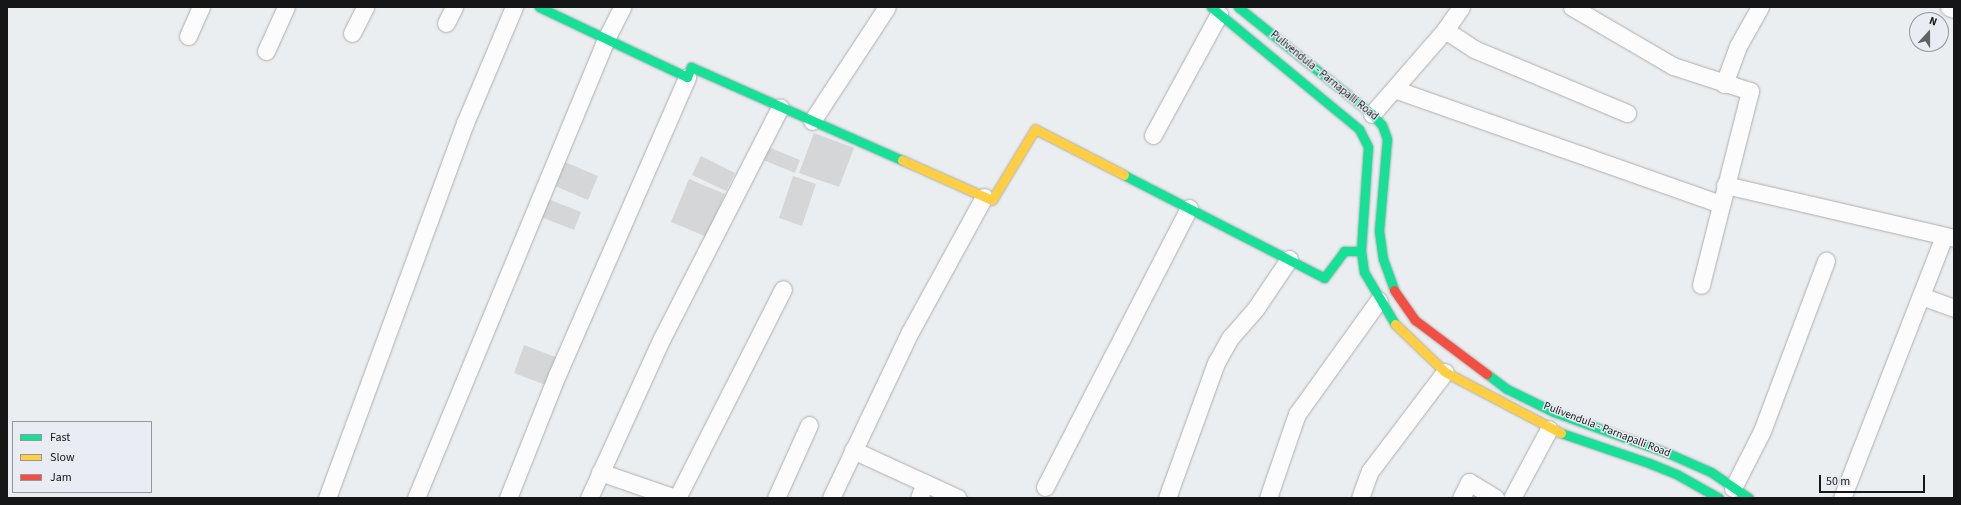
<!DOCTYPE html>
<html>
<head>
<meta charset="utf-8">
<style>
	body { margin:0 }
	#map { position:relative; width:1961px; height:505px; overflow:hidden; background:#ebeef1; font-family:"Source Sans 3",sans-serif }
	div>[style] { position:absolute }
	.building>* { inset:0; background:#d5d6d7 }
	.roads { filter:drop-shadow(0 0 1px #acaeb0) drop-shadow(0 0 1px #acaeb0) }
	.street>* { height:17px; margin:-8.5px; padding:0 8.5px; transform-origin:8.5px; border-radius:8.5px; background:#fcfcfd }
	.fast>* { height:9px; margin:-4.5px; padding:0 4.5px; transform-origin:4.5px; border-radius:4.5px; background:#16e098 }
	.slow>* { height:9px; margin:-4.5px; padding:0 4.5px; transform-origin:4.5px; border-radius:4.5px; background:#ffcf43 }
	.jam>* { height:9px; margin:-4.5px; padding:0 4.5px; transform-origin:4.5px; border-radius:4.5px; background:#f24e42 }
	span { translate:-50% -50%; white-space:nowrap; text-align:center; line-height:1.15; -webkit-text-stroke:3px #e9edf3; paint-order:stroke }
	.street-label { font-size:11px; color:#151618 }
	.frame { position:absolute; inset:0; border:8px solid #151618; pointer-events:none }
	.legend { position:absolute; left:12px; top:421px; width:140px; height:72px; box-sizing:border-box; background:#e9edf3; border:1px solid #94979b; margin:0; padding:5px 7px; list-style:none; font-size:12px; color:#151618 }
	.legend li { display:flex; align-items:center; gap:8px; height:20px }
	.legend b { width:20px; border:1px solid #94979b }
	.north { position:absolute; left:1909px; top:12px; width:40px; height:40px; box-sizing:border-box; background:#e9edf3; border:1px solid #94979b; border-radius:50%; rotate:21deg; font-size:11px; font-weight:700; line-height:16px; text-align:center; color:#151618 }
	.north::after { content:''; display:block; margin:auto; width:14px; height:18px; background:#606264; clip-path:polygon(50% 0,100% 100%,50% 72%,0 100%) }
	.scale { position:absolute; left:1819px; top:475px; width:106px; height:18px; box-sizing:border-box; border:2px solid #151618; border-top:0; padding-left:5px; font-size:12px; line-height:14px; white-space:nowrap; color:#151618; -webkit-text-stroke:3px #e9edf3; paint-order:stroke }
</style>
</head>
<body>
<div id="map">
	<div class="building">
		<div style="clip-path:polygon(814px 133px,854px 148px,839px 187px,799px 173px)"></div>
		<div style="clip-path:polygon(766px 146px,800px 160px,795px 173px,761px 159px)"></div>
		<div style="clip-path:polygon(701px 156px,735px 173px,726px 191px,692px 175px)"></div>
		<div style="clip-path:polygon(565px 162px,598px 176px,588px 200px,555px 186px)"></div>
		<div style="clip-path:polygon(793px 176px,816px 184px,802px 226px,779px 218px)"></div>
		<div style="clip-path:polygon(689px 179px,725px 194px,707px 237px,671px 222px)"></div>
		<div style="clip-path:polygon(548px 199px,581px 212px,574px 230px,541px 217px)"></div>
		<div style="clip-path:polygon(524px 345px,558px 358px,548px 386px,514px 373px)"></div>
	</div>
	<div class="roads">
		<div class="street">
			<div style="left:1572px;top:7px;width:117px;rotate:30.3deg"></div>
			<div style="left:1673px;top:66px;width:81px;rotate:18deg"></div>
			<div style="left:1750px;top:91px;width:200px;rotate:104.2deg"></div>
			<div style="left:1949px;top:7px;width:5px;rotate:22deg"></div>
			<div style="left:446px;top:23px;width:18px;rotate:-63deg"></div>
			<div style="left:1445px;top:30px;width:35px;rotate:33deg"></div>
			<div style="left:1474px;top:49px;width:166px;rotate:22.7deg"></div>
			<div style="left:352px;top:33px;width:29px;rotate:-63deg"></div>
			<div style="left:188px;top:36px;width:32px;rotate:-66deg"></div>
			<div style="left:266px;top:51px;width:48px;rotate:-65.6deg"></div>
			<div style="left:1724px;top:84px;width:40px;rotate:-69.8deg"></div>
			<div style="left:1738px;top:46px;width:45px;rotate:-60.6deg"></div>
			<div style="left:1394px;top:89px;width:347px;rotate:19.4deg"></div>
			<div style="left:1372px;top:114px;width:111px;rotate:-49deg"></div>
			<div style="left:1445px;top:30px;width:28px;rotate:-55deg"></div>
			<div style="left:812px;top:121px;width:136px;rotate:-56.7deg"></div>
			<div style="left:1153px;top:135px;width:138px;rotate:-61.4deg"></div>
			<div style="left:1725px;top:185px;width:235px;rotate:13deg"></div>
			<div style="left:1921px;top:296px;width:35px;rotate:20deg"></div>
			<div style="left:853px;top:450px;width:115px;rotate:24.6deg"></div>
			<div style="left:600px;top:472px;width:79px;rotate:19.1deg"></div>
			<div style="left:1045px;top:487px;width:314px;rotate:-62.7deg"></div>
			<div style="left:1733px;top:488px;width:64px;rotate:-63deg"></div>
			<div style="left:1762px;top:431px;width:182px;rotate:-69.4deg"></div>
			<div style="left:327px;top:498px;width:400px;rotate:-69.8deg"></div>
			<div style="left:465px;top:123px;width:126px;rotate:-67.1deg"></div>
			<div style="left:416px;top:498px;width:497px;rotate:-67.5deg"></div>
			<div style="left:606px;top:39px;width:36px;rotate:-63deg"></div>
			<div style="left:508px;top:498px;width:132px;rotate:-68.3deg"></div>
			<div style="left:557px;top:375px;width:325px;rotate:-66.4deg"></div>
			<div style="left:589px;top:498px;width:176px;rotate:-65.5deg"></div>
			<div style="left:662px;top:338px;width:259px;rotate:-62.9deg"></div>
			<div style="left:677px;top:498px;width:234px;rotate:-63.1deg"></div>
			<div style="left:776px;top:498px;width:80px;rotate:-65.7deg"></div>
			<div style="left:831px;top:498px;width:184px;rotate:-64.6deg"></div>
			<div style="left:910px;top:332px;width:154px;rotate:-61.3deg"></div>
			<div style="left:919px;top:498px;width:16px;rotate:-68deg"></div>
			<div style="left:1167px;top:498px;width:144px;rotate:-70.1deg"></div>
			<div style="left:1216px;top:363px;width:29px;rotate:-61deg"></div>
			<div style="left:1230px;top:338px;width:40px;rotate:-49deg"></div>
			<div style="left:1256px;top:308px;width:59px;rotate:-56deg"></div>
			<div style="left:1268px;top:498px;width:89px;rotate:-71deg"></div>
			<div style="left:1297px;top:414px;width:140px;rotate:-54.3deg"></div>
			<div style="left:1360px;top:498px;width:29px;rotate:-70deg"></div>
			<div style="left:1370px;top:471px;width:124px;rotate:-52.9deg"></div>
			<div style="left:1461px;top:498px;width:18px;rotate:-63deg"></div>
			<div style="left:1469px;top:482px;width:31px;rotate:31deg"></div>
			<div style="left:1512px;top:498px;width:78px;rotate:-61.8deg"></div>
			<div style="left:1842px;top:498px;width:281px;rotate:-68.7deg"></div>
		</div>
		<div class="fast">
			<div style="left:539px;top:7px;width:164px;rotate:25.3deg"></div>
			<div style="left:687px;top:77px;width:11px;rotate:-68deg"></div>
			<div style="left:691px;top:67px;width:231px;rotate:23.8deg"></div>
			<div style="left:1211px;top:7px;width:192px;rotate:39.5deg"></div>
			<div style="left:1359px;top:129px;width:20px;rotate:63deg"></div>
			<div style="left:1368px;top:147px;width:104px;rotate:93.9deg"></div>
			<div style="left:1361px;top:251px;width:21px;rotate:82deg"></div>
			<div style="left:1364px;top:272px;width:61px;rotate:59.2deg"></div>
			<div style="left:1238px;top:7px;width:171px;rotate:38.6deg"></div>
			<div style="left:1372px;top:114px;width:15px;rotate:48deg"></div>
			<div style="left:1382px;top:125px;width:15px;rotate:70deg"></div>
			<div style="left:1387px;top:139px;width:92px;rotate:95deg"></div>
			<div style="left:1379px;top:231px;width:28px;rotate:82deg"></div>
			<div style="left:1383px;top:259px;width:33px;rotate:70deg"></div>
			<div style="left:1124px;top:175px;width:225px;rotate:27.2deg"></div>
			<div style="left:1324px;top:278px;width:34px;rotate:-53deg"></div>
			<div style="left:1344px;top:251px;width:17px"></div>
			<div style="left:1487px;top:374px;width:25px;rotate:37deg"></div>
			<div style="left:1507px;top:389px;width:52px;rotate:26.1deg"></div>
			<div style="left:1554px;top:412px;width:123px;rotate:19.9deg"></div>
			<div style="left:1670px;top:454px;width:45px;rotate:23.7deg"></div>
			<div style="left:1711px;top:472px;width:46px;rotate:34.4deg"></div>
			<div style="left:1561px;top:433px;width:93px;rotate:18.8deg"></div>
			<div style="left:1649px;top:463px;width:31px;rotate:22deg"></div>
			<div style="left:1678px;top:475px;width:47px;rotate:29.3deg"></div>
		</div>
		<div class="slow">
			<div style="left:902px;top:160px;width:98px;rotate:24deg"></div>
			<div style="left:992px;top:200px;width:83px;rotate:-58.8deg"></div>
			<div style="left:1035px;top:129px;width:100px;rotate:27.3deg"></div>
			<div style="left:1395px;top:324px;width:69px;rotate:43.8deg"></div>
			<div style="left:1445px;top:372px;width:131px;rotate:27.7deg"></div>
		</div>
		<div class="jam">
			<div style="left:1394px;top:290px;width:37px;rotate:55deg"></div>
			<div style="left:1415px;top:320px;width:90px;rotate:36.9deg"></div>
		</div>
	</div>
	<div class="street-label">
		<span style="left:1324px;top:76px;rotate:39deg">Pulivendula - Parnapalli Road</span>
		<span style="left:1607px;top:430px;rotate:21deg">Pulivendula - Parnapalli Road</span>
	</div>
	<div class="frame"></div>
	<ul class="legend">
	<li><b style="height:5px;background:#16e098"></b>Fast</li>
	<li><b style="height:5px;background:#ffcf43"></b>Slow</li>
	<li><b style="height:5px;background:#f24e42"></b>Jam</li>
	</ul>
	<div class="north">N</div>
	<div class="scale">50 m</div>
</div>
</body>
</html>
